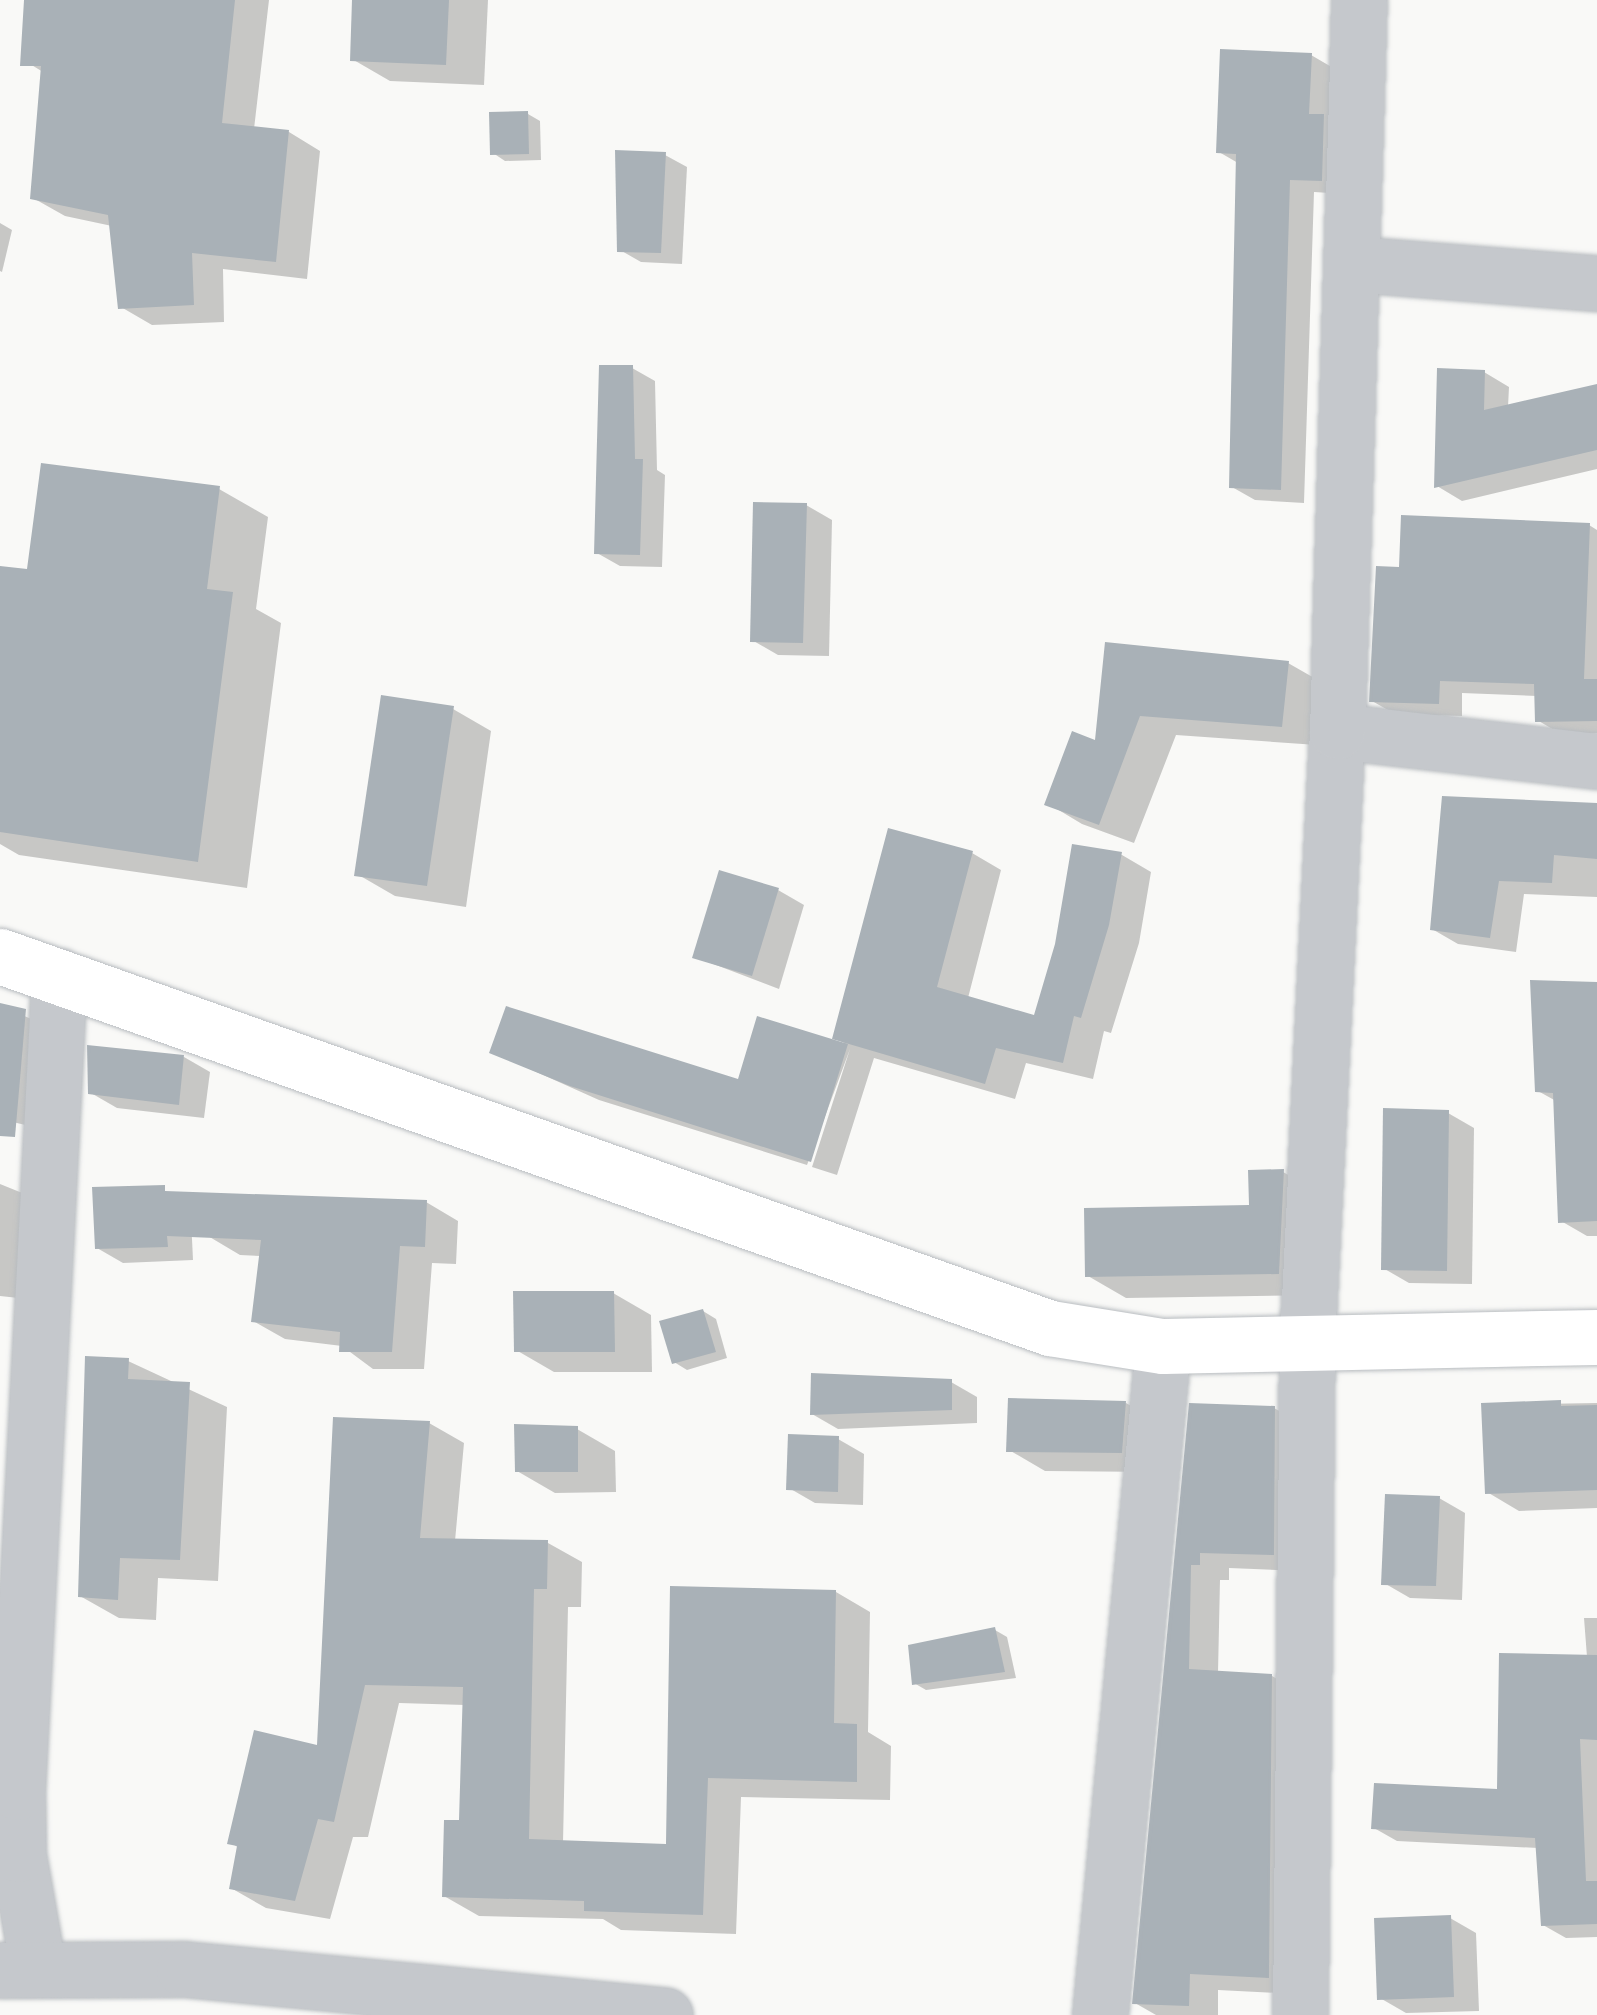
<!DOCTYPE html>
<html>
<head>
<meta charset="utf-8">
<style>
	body { margin:0 }
	#map { position:relative; width:1597px; height:2015px; overflow:hidden; background:#f9f9f7; font-family:Mulish,sans-serif }
	div>[style] { position:absolute }
	.shadow>* { inset:0; background:#0003 }
	.building>* { inset:0; background:#a9b1b7 }
	.roads { filter:drop-shadow(0 0 2px #b8bcc0) drop-shadow(0 0 2px #b8bcc0) }
	.minor>* { height:55px; margin:-27.5px; padding:0 27.5px; transform-origin:27.5px; border-radius:27.5px; background:#c5c8cc }
	.major>* { height:55px; margin:-27.5px; padding:0 27.5px; transform-origin:27.5px; border-radius:27.5px; background:#fff }
	span { translate:-50% -50%; white-space:nowrap; text-align:center; line-height:1.15; -webkit-text-stroke:10px #fff; paint-order:stroke }
</style>
</head>
<body>
<div id="map">
	<div class="shadow">
		<div style="clip-path:polygon(36px 0,269px 0,254px 129px,289px 132px,320px 151px,307px 279px,223px 269px,224px 322px,152px 325px,121px 307px,112px 226px,65px 216px,33px 198px,43px 72px,30px 64px)"></div>
		<div style="clip-path:polygon(355px 0,488px 0,484px 85px,390px 81px,352px 59px)"></div>
		<div style="clip-path:polygon(1311px 55px,1335px 69px,1346px 194px,1314px 192px,1304px 503px,1255px 500px,1232px 487px,1238px 163px,1219px 152px)"></div>
		<div style="clip-path:polygon(528px 114px,540px 121px,541px 160px,505px 161px,493px 153px)"></div>
		<div style="clip-path:polygon(665px 155px,687px 167px,682px 264px,641px 262px,620px 250px)"></div>
		<div style="clip-path:polygon(0 223px,12px 230px,2px 272px,0 271px)"></div>
		<div style="clip-path:polygon(632px 368px,655px 381px,657px 470px,665px 475px,662px 567px,620px 566px,597px 553px)"></div>
		<div style="clip-path:polygon(1484px 372px,1509px 387px,1508px 407px,1597px 386px,1597px 469px,1462px 501px,1437px 486px)"></div>
		<div style="clip-path:polygon(219px 489px,268px 517px,256px 609px,281px 623px,247px 888px,19px 855px,0 844px,0 568px,29px 572px)"></div>
		<div style="clip-path:polygon(806px 505px,832px 520px,829px 656px,778px 655px,752px 640px)"></div>
		<div style="clip-path:polygon(1589px 525px,1597px 530px,1597px 733px,1561px 734px,1537px 720px,1537px 696px,1462px 693px,1462px 716px,1395px 714px,1372px 701px,1402px 570px)"></div>
		<div style="clip-path:polygon(1108px 644px,1288px 663px,1323px 683px,1317px 745px,1176px 735px,1134px 843px,1082px 824px,1047px 803px,1097px 744px)"></div>
		<div style="clip-path:polygon(453px 709px,491px 731px,466px 907px,395px 896px,357px 874px)"></div>
		<div style="clip-path:polygon(1597px 805px,1597px 897px,1524px 894px,1516px 952px,1458px 944px,1432px 929px)"></div>
		<div style="clip-path:polygon(1074px 847px,1122px 855px,1151px 872px,1139px 943px,1111px 1033px,1104px 1031px,1093px 1079px,1026px 1063px,1015px 1099px,874px 1058px,837px 1175px,812px 1167px,850px 1049px,807px 1165px,599px 1100px,492px 1052px,740px 1082px,844px 1043px,835px 1038px,972px 853px,1001px 870px,968px 998px,1035px 1018px,1058px 944px)"></div>
		<div style="clip-path:polygon(778px 890px,804px 905px,779px 989px,695px 957px)"></div>
		<div style="clip-path:polygon(1597px 985px,1597px 1236px,1587px 1236px,1561px 1221px,1556px 1101px,1538px 1091px)"></div>
		<div style="clip-path:polygon(0 1005px,60px 1032px,55px 1132px,0 1119px)"></div>
		<div style="clip-path:polygon(184px 1057px,210px 1072px,204px 1118px,117px 1108px,91px 1093px)"></div>
		<div style="clip-path:polygon(1448px 1113px,1474px 1128px,1472px 1284px,1409px 1283px,1383px 1268px)"></div>
		<div style="clip-path:polygon(1283px 1172px,1322px 1194px,1317px 1295px,1126px 1298px,1088px 1276px,1251px 1208px)"></div>
		<div style="clip-path:polygon(0 1184px,42px 1201px,37px 1300px,0 1296px)"></div>
		<div style="clip-path:polygon(426px 1202px,458px 1221px,456px 1264px,432px 1263px,424px 1369px,373px 1369px,342px 1346px,285px 1339px,253px 1321px,261px 1256px,240px 1255px,208px 1236px)"></div>
		<div style="clip-path:polygon(191px 1218px,193px 1260px,123px 1263px,97px 1248px)"></div>
		<div style="clip-path:polygon(613px 1293px,651px 1315px,652px 1372px,554px 1372px,516px 1350px)"></div>
		<div style="clip-path:polygon(703px 1311px,716px 1319px,727px 1358px,687px 1370px,674px 1362px)"></div>
		<div style="clip-path:polygon(128px 1361px,227px 1407px,218px 1581px,158px 1578px,156px 1620px,119px 1618px,80px 1596px)"></div>
		<div style="clip-path:polygon(951px 1382px,977px 1397px,977px 1423px,838px 1429px,812px 1414px)"></div>
		<div style="clip-path:polygon(1126px 1403px,1162px 1424px,1157px 1472px,1045px 1471px,1009px 1450px)"></div>
		<div style="clip-path:polygon(1597px 1403px,1597px 1508px,1519px 1511px,1487px 1492px,1484px 1405px)"></div>
		<div style="clip-path:polygon(1191px 1406px,1274px 1408px,1304px 1425px,1302px 1571px,1229px 1568px,1229px 1580px,1220px 1580px,1218px 1673px,1272px 1676px,1301px 1693px,1298px 1994px,1218px 1990px,1218px 2015px,1156px 2015px,1135px 2003px)"></div>
		<div style="clip-path:polygon(429px 1423px,464px 1443px,455px 1541px,548px 1543px,582px 1562px,581px 1607px,568px 1607px,563px 1843px,668px 1847px,673px 1589px,836px 1592px,870px 1612px,868px 1732px,891px 1746px,890px 1800px,741px 1797px,736px 1934px,621px 1930px,603px 1919px,479px 1916px,444px 1896px,461px 1823px,465px 1705px,399px 1703px,368px 1837px,353px 1837px,330px 1919px,266px 1908px,231px 1888px,239px 1848px,230px 1842px,319px 1748px)"></div>
		<div style="clip-path:polygon(577px 1429px,615px 1451px,616px 1492px,555px 1493px,517px 1471px)"></div>
		<div style="clip-path:polygon(838px 1439px,864px 1454px,863px 1505px,815px 1503px,789px 1488px)"></div>
		<div style="clip-path:polygon(1439px 1498px,1465px 1513px,1462px 1600px,1410px 1598px,1384px 1583px)"></div>
		<div style="clip-path:polygon(1584px 1618px,1597px 1618px,1597px 1937px,1566px 1938px,1543px 1925px,1538px 1848px,1397px 1841px,1374px 1828px,1500px 1792px,1587px 1657px)"></div>
		<div style="clip-path:polygon(995px 1630px,1007px 1637px,1016px 1678px,926px 1690px,914px 1683px)"></div>
		<div style="clip-path:polygon(1450px 1918px,1476px 1933px,1479px 2011px,1406px 2013px,1380px 1998px)"></div>
	</div>
	<div class="building">
		<div style="clip-path:polygon(24px 0,235px 0,222px 123px,289px 130px,276px 262px,192px 253px,194px 305px,118px 309px,108px 215px,30px 199px,41px 66px,20px 66px)"></div>
		<div style="clip-path:polygon(352px 0,449px 0,446px 65px,350px 61px)"></div>
		<div style="clip-path:polygon(1220px 49px,1312px 53px,1309px 114px,1324px 114px,1322px 181px,1290px 180px,1281px 490px,1229px 488px,1236px 154px,1216px 153px)"></div>
		<div style="clip-path:polygon(528px 111px,529px 154px,490px 155px,489px 112px)"></div>
		<div style="clip-path:polygon(615px 150px,666px 152px,661px 253px,617px 252px)"></div>
		<div style="clip-path:polygon(599px 365px,633px 365px,635px 459px,643px 459px,640px 555px,594px 554px)"></div>
		<div style="clip-path:polygon(1437px 368px,1485px 370px,1484px 410px,1597px 384px,1597px 450px,1434px 488px)"></div>
		<div style="clip-path:polygon(41px 463px,220px 486px,207px 589px,233px 592px,198px 862px,0 832px,0 566px,27px 569px)"></div>
		<div style="clip-path:polygon(753px 502px,807px 503px,803px 643px,750px 642px)"></div>
		<div style="clip-path:polygon(1401px 515px,1590px 523px,1584px 679px,1597px 679px,1597px 721px,1535px 722px,1534px 684px,1440px 681px,1439px 704px,1369px 702px,1376px 566px,1399px 567px)"></div>
		<div style="clip-path:polygon(1105px 642px,1289px 661px,1282px 727px,1140px 716px,1099px 825px,1044px 805px,1072px 731px,1095px 740px)"></div>
		<div style="clip-path:polygon(381px 695px,454px 706px,427px 886px,354px 876px)"></div>
		<div style="clip-path:polygon(1442px 796px,1597px 803px,1597px 859px,1554px 855px,1552px 883px,1499px 881px,1490px 938px,1430px 930px)"></div>
		<div style="clip-path:polygon(888px 828px,973px 851px,937px 987px,1034px 1015px,1055px 944px,1072px 844px,1122px 852px,1109px 925px,1081px 1018px,1074px 1016px,1063px 1063px,996px 1048px,985px 1084px,832px 1039px)"></div>
		<div style="clip-path:polygon(719px 870px,779px 888px,752px 976px,692px 958px)"></div>
		<div style="clip-path:polygon(1530px 980px,1597px 982px,1597px 1221px,1558px 1223px,1553px 1093px,1535px 1092px)"></div>
		<div style="clip-path:polygon(0 1003px,26px 1009px,15px 1137px,0 1136px)"></div>
		<div style="clip-path:polygon(506px 1006px,738px 1079px,757px 1016px,848px 1044px,811px 1162px,570px 1086px,489px 1053px)"></div>
		<div style="clip-path:polygon(87px 1045px,184px 1055px,179px 1105px,88px 1094px)"></div>
		<div style="clip-path:polygon(1383px 1108px,1449px 1110px,1447px 1271px,1381px 1270px)"></div>
		<div style="clip-path:polygon(1284px 1169px,1279px 1274px,1085px 1277px,1084px 1208px,1249px 1205px,1248px 1170px)"></div>
		<div style="clip-path:polygon(165px 1185px,165px 1191px,427px 1200px,425px 1247px,400px 1246px,392px 1352px,339px 1352px,340px 1332px,251px 1322px,261px 1240px,167px 1236px,168px 1247px,95px 1249px,92px 1187px)"></div>
		<div style="clip-path:polygon(513px 1291px,614px 1291px,615px 1352px,514px 1352px)"></div>
		<div style="clip-path:polygon(703px 1309px,716px 1352px,672px 1364px,659px 1321px)"></div>
		<div style="clip-path:polygon(85px 1356px,129px 1358px,128px 1379px,190px 1382px,180px 1560px,120px 1558px,118px 1600px,78px 1597px)"></div>
		<div style="clip-path:polygon(811px 1373px,952px 1379px,952px 1410px,810px 1415px)"></div>
		<div style="clip-path:polygon(1008px 1398px,1126px 1401px,1122px 1453px,1006px 1452px)"></div>
		<div style="clip-path:polygon(1561px 1400px,1561px 1406px,1597px 1405px,1597px 1490px,1485px 1494px,1481px 1403px)"></div>
		<div style="clip-path:polygon(1189px 1403px,1275px 1406px,1274px 1555px,1200px 1553px,1200px 1565px,1191px 1565px,1189px 1669px,1272px 1674px,1269px 1978px,1190px 1974px,1189px 2006px,1132px 2004px)"></div>
		<div style="clip-path:polygon(333px 1417px,430px 1421px,420px 1538px,548px 1540px,547px 1589px,534px 1589px,529px 1839px,666px 1844px,670px 1586px,836px 1590px,834px 1723px,857px 1724px,857px 1782px,708px 1778px,703px 1915px,584px 1911px,584px 1901px,442px 1897px,444px 1820px,459px 1820px,463px 1687px,365px 1685px,334px 1822px,318px 1819px,295px 1901px,229px 1889px,237px 1846px,227px 1844px,254px 1730px,317px 1745px)"></div>
		<div style="clip-path:polygon(514px 1424px,578px 1426px,578px 1472px,515px 1472px)"></div>
		<div style="clip-path:polygon(788px 1434px,839px 1436px,838px 1492px,786px 1490px)"></div>
		<div style="clip-path:polygon(1385px 1494px,1440px 1496px,1436px 1586px,1381px 1585px)"></div>
		<div style="clip-path:polygon(995px 1627px,1005px 1672px,912px 1685px,908px 1645px)"></div>
		<div style="clip-path:polygon(1499px 1653px,1597px 1655px,1597px 1740px,1580px 1739px,1586px 1881px,1597px 1881px,1597px 1924px,1541px 1926px,1535px 1838px,1371px 1829px,1374px 1783px,1497px 1789px)"></div>
		<div style="clip-path:polygon(1451px 1915px,1454px 1997px,1377px 2000px,1374px 1918px)"></div>
	</div>
	<div class="roads">
		<div class="minor">
			<div style="left:1354px;top:264px;width:244px;rotate:4.5deg"></div>
			<div style="left:1337px;top:731px;width:262px;rotate:6.6deg"></div>
			<div style="left:38px;top:1968px;width:116px;rotate:-100deg"></div>
			<div style="left:18px;top:1854px;width:62px;rotate:-90.9deg"></div>
			<div style="left:17px;top:1792px;width:817px;rotate:-87.05deg"></div>
			<div style="left:1px;top:1970px;width:183px;rotate:-0.3deg"></div>
			<div style="left:184px;top:1969px;width:483px;rotate:5.5deg"></div>
			<div style="left:1100px;top:2015px;width:672px;rotate:-84.62deg"></div>
			<div style="left:1300px;top:2015px;width:675px;rotate:-89.41deg"></div>
			<div style="left:1307px;top:1340px;width:610px;rotate:-87.18deg"></div>
			<div style="left:1337px;top:731px;width:731px;rotate:-88.28deg"></div>
		</div>
		<div class="major">
			<div style="left:0;top:956px;width:1114px;rotate:19.51deg"></div>
			<div style="left:1050px;top:1328px;width:114px;rotate:9.1deg"></div>
			<div style="left:1163px;top:1346px;width:434px;rotate:-1.2deg"></div>
		</div>
	</div>
</div>
</body>
</html>
